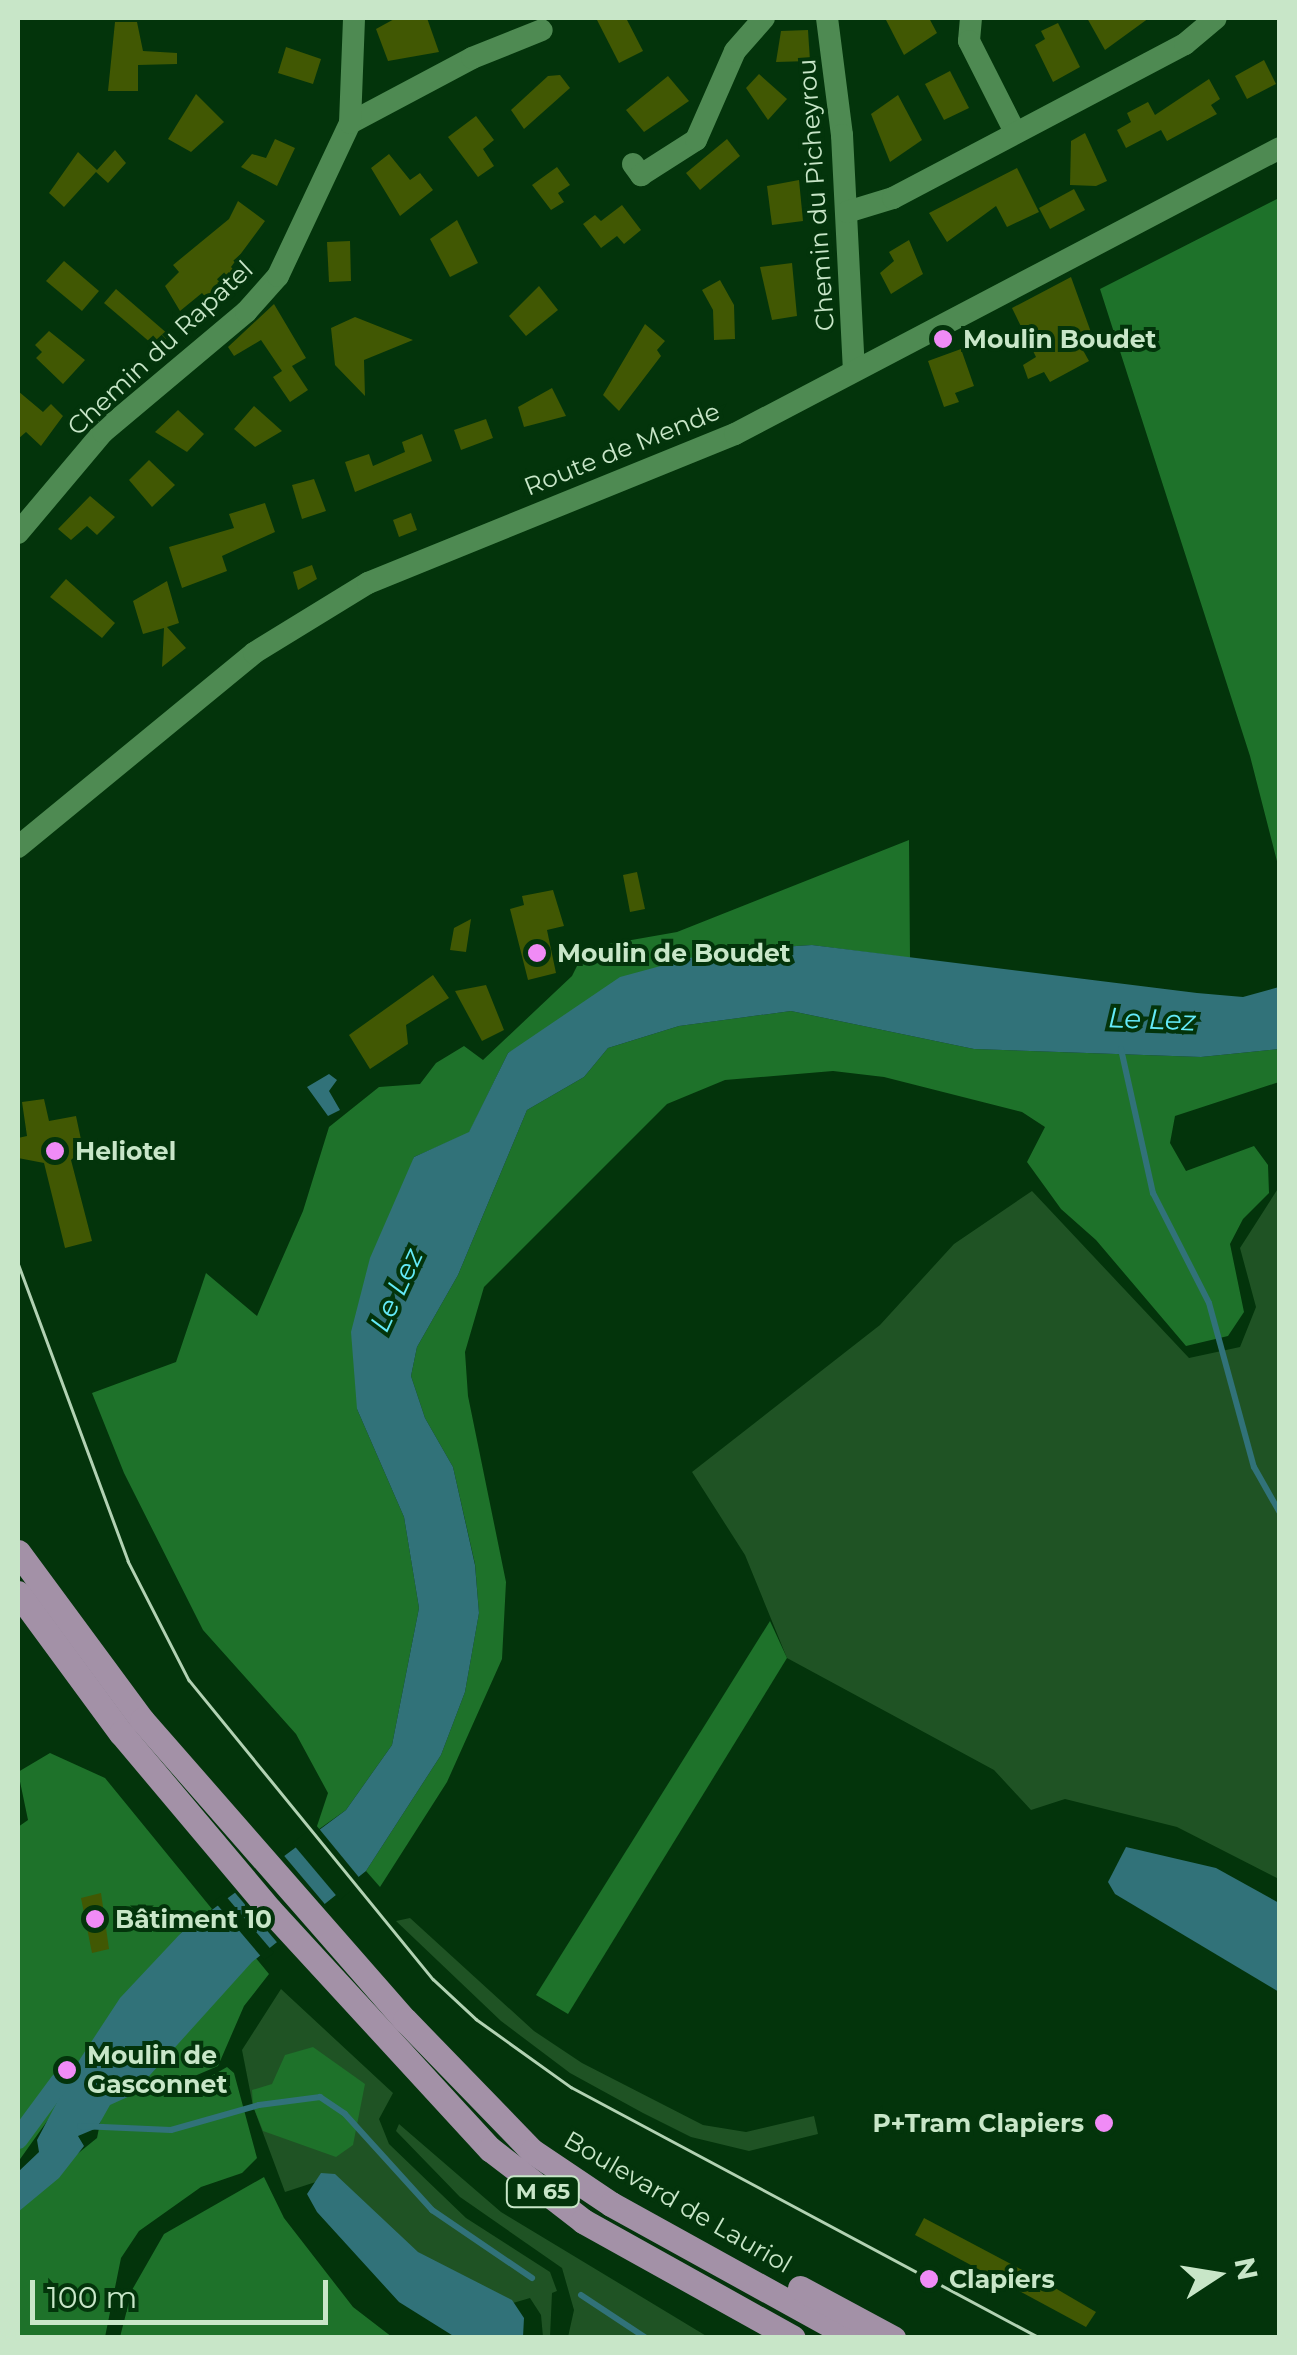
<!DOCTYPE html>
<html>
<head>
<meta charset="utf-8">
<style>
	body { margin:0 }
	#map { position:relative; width:1297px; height:2355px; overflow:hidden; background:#03340b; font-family:Montserrat,sans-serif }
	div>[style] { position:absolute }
	.green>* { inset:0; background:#1f5324 }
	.forest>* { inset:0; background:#1e722a }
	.water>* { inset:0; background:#317279 }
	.pier>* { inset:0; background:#03340b }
	.stream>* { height:6px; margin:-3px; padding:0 3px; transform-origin:3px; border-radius:3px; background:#317279 }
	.canal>* { height:20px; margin:-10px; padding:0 10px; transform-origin:10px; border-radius:10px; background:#317279 }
	.building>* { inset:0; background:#415803 }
	.minor>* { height:22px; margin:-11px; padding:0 11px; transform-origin:11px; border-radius:11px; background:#4e8a52 }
	.major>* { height:25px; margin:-12.5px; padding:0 12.5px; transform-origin:12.5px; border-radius:12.5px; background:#a391a7 }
	.tram>* { height:2.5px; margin:-1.25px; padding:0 1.25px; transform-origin:1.25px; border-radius:1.25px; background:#b2d2b3 }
	.dots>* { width:28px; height:28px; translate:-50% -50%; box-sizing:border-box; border:5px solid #03340b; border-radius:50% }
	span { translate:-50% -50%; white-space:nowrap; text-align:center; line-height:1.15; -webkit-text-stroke:8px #03340b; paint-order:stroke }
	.shield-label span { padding:2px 8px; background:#03340b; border:2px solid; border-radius:8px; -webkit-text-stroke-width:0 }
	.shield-label { font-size:22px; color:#c8e6c8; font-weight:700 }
	.street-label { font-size:25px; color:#c8e6c8 }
	.poi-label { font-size:25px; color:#c8e6c8; font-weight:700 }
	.left { translate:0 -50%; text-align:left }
	.right { translate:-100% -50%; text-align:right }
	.water-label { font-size:28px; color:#64ebf9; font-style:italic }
	.frame { position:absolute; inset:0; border:20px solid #c8e6c8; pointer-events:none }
	.north { position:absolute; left:1167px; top:2225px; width:100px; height:100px; -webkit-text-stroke:8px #03340b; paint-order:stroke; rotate:78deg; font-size:28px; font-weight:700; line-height:40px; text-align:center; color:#c8e6c8 }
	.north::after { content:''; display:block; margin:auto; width:35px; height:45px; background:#c8e6c8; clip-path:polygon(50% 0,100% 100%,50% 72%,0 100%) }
	.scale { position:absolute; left:30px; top:2280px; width:298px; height:45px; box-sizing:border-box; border:5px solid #c8e6c8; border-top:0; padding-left:12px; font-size:30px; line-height:35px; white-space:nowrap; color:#c8e6c8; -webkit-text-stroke:8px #03340b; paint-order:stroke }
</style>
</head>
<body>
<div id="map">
	<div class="green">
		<div style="clip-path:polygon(1279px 1187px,1279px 1879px,1177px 1827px,1065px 1799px,1031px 1810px,994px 1770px,787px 1658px,745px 1555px,692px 1472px,880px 1325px,954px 1244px,1032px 1191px,1189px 1358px,1240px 1347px,1256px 1307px,1240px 1248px)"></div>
		<div style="clip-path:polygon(410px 1918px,534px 2031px,582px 2063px,703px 2125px,746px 2132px,814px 2116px,818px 2134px,749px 2151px,691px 2137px,643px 2113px,570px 2073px,501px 2021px,396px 1921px)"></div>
		<div style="clip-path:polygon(281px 1989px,393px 2093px,379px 2119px,389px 2144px,466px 2218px,550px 2272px,557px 2291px,552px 2293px,550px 2337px,543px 2337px,541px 2315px,530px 2298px,513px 2303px,413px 2250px,328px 2178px,285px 2192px,253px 2106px,242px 2050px)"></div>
		<div style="clip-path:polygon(399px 2124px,501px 2212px,708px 2337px,568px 2337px,574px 2310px,562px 2268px,460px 2197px,396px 2131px)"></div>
	</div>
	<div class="forest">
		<div style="clip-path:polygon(1279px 198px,1279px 869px,1250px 756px,1100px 289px)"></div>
		<div style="clip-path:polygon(909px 840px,910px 958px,812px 945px,716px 951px,508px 1053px,469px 1133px,414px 1157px,357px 1409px,404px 1517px,419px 1608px,392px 1745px,346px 1810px,315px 1832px,328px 1793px,296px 1734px,203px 1630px,124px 1473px,92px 1393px,176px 1362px,206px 1273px,257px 1316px,303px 1211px,329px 1127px,379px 1087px,420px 1084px,436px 1063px,464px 1046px,483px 1060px,572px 976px,586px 948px,677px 932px)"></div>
		<div style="clip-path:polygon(791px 1011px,974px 1049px,1201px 1057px,1279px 1049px,1279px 1082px,1175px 1116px,1170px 1143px,1186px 1171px,1254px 1146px,1268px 1165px,1269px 1193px,1243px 1219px,1230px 1244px,1244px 1312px,1228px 1336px,1186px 1346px,1096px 1240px,1061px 1209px,1027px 1162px,1045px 1127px,1022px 1112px,884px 1077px,833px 1071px,725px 1080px,667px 1104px,484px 1287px,465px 1352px,468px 1396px,506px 1582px,502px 1659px,447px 1782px,380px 1887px,366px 1871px,441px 1755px,465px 1692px,479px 1613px,475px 1564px,453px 1467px,425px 1418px,411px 1376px,417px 1347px,458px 1275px,527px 1110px,584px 1077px,608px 1048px,679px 1026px)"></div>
		<div style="clip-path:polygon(770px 1621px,787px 1658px,568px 2014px,536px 1995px)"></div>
		<div style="clip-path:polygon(50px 1753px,105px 1778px,212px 1909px,181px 1933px,18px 2162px,18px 1827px,28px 1820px,18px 1772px)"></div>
		<div style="clip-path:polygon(255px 1957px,269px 1974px,244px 2006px,218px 2066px,176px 2084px,141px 2076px)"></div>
		<div style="clip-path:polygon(313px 2047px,365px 2084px,353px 2145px,336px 2157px,263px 2131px,253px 2106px,252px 2090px,272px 2084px,285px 2055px)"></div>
		<div style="clip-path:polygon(227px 2067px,234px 2073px,257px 2158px,242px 2173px,201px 2187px,139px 2231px,121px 2258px,105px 2337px,18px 2337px,18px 2202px,97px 2138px,105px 2098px,139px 2080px,187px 2090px)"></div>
		<div style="clip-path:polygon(264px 2177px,284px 2218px,353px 2307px,392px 2337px,120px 2337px,132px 2290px,164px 2234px)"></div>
	</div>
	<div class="water">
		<div style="clip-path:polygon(812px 945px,1197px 993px,1243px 997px,1279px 987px,1279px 1049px,1201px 1057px,974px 1049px,791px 1011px,679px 1026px,608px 1048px,584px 1077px,527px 1110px,458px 1275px,417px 1347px,411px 1376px,425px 1418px,453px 1467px,475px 1565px,479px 1613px,465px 1692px,441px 1755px,366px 1871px,252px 1962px,132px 2095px,110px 2105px,97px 2128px,78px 2136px,84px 2146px,59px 2178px,18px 2212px,18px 2172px,39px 2152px,37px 2140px,80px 2059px,120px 1998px,181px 1933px,346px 1810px,392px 1745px,419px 1608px,404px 1517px,357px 1409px,351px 1332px,370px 1258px,414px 1157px,469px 1132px,508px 1053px,620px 977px,716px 951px)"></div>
		<div style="clip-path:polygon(329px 1074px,337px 1080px,329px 1091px,340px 1110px,328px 1116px,307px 1087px)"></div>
		<div style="clip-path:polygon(1126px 1847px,1216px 1868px,1279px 1903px,1279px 1992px,1115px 1894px,1108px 1882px)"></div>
		<div style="clip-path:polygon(321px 2173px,335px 2174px,418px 2252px,512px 2300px,524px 2318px,523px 2337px,455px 2337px,399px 2302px,317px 2212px,307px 2194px)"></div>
	</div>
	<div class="pier">
		<div style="clip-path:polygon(316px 1825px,362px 1881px,340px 1900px,292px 1843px)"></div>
		<div style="clip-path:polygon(280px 1851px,329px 1909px,281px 1947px,231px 1888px)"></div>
		<div style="clip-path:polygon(224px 1894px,274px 1953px,264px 1960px,214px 1901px)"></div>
	</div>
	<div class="stream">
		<div style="left:1121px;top:1049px;width:148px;rotate:77.5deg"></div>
		<div style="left:1153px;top:1193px;width:123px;rotate:63deg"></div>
		<div style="left:1209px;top:1303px;width:170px;rotate:74.7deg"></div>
		<div style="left:1254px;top:1467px;width:53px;rotate:60.5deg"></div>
		<div style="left:80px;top:2126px;width:91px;rotate:2.5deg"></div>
		<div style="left:171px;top:2130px;width:91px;rotate:-15.9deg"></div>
		<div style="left:259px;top:2105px;width:62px;rotate:-7.5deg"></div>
		<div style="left:320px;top:2097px;width:30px;rotate:34deg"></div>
		<div style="left:345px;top:2114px;width:130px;rotate:47.8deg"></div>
		<div style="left:432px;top:2210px;width:121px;rotate:34.2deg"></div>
		<div style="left:581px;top:2295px;width:78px;rotate:33.5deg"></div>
	</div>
	<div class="canal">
		<div style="left:18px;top:2139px;width:71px;rotate:-53.6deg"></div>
	</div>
	<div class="building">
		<div style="clip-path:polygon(396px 18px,427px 18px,439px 52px,388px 61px,376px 29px)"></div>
		<div style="clip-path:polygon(596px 18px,626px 18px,643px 51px,619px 63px)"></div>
		<div style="clip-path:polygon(885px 18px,929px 18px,937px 33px,904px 55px)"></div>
		<div style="clip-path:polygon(1087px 18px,1149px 18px,1105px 50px)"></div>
		<div style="clip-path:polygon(115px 22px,137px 22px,143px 51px,177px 53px,177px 64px,138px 65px,138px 91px,108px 91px)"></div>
		<div style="clip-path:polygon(1058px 23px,1080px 67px,1053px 82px,1035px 45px,1045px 39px,1041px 31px)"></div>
		<div style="clip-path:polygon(808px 30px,810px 61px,776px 62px,781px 31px)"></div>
		<div style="clip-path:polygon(286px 47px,321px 59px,313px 84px,278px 73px)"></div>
		<div style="clip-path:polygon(1264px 60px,1276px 84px,1247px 99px,1235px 76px)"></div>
		<div style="clip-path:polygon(950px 71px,969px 108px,944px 120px,925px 84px)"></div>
		<div style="clip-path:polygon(759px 74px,787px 99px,768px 120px,746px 88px)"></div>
		<div style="clip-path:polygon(560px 75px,570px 88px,524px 129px,511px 110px,548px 76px)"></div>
		<div style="clip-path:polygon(668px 76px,689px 101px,644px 132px,626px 110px)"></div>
		<div style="clip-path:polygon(1209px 79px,1220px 99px,1211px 105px,1217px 114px,1167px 141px,1161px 130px,1126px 148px,1117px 130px,1131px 122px,1127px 113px,1148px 102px,1155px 115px)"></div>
		<div style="clip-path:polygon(196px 94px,224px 122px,191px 152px,168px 139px)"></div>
		<div style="clip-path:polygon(898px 95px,922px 140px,890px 162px,871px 114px)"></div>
		<div style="clip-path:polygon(476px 116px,494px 140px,483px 149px,494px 166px,478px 177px,448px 137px)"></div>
		<div style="clip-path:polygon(1085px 133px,1107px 181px,1096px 186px,1070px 185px,1071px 141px)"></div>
		<div style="clip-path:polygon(275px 139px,295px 148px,277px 186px,241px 167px,252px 154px,266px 158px)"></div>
		<div style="clip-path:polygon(727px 139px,740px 156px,700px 190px,686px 173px)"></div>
		<div style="clip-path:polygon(115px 150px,126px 163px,108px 183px,96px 172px,64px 207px,49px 193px,78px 152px,97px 170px)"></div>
		<div style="clip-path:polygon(389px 154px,410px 180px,420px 173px,433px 190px,400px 216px,371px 168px)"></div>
		<div style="clip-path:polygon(557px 167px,570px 185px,558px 193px,564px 202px,551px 210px,532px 185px)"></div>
		<div style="clip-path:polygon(1017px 168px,1039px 212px,1007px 227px,996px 206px,947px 242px,929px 213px)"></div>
		<div style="clip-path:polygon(799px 180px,803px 221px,772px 225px,767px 186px)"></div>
		<div style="clip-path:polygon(1074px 189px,1085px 210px,1050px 229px,1039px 208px)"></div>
		<div style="clip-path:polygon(238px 201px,265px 221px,231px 267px,239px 276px,209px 301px,202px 293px,180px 311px,165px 286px,179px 272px,173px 265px,229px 219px)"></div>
		<div style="clip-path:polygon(622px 205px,641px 230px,624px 244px,617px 236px,601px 248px,583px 224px,595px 215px,601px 221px)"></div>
		<div style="clip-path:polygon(457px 220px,478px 263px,450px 277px,430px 239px)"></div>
		<div style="clip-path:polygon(909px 240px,923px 274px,891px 294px,880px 273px,894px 261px,889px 252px)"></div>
		<div style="clip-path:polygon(350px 241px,351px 281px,329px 282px,327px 242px)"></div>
		<div style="clip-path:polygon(64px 261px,99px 291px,82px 311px,46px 281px)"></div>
		<div style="clip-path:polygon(792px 263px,797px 316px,772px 320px,760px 267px)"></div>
		<div style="clip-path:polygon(1071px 277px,1092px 335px,1079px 343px,1089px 361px,1050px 382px,1044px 372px,1028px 379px,1023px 365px,1036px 357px,1012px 308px)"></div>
		<div style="clip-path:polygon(720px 280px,734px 305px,735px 339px,714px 340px,713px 310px,702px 290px)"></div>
		<div style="clip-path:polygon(539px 286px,558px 310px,526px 336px,509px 316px)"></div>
		<div style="clip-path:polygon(116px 289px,169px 335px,158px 349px,104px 303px)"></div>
		<div style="clip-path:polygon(274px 304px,306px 358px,292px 366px,308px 390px,290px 402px,273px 377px,282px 371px,261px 340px,234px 356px,228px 347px)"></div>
		<div style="clip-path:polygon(355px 317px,413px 340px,364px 360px,365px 396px,335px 365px,331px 328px)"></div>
		<div style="clip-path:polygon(645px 324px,665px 341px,657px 350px,661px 356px,619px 411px,603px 395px)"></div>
		<div style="clip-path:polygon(49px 331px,85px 360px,63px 384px,36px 358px,42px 352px,35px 345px)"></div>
		<div style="clip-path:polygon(961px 349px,974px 386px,955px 393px,959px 402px,944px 407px,928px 361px)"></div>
		<div style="clip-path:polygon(552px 388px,566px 416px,524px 427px,518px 407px)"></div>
		<div style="clip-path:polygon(18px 391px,43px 412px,51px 404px,63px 416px,41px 446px,26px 432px,18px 439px)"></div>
		<div style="clip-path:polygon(254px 406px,282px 431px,255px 447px,234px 429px)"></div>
		<div style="clip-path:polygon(178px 410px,204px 434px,187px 452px,155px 432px)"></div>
		<div style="clip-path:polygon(486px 419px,493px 438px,461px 450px,454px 430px)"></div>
		<div style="clip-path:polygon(422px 434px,432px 461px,355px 492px,345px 462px,369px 454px,373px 466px,405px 452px,402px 442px)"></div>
		<div style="clip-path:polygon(149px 460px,175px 485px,152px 507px,129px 480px)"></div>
		<div style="clip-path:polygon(314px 479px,326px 511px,302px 519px,292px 485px)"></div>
		<div style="clip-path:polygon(90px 496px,115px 517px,97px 535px,87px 526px,71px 540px,58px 529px)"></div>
		<div style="clip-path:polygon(265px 503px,275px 532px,222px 556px,227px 571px,182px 588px,169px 547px,234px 528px,229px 514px)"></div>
		<div style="clip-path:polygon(411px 513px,417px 530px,399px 537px,393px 520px)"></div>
		<div style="clip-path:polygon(312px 565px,317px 579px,298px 590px,293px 572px)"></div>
		<div style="clip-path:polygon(66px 579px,115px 623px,102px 638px,50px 597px)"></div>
		<div style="clip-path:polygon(167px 581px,179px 623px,167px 627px,186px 648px,162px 667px,164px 628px,143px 634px,133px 601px)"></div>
		<div style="clip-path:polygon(637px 872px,645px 909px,630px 912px,623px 875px)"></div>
		<div style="clip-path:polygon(553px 890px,564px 926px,547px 930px,556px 973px,528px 980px,510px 909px,524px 905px,522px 896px)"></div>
		<div style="clip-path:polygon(471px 919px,466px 952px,450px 950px,454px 928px)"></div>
		<div style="clip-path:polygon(433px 975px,449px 998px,406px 1025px,408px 1044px,370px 1069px,349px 1035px)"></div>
		<div style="clip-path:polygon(486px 985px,504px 1030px,482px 1041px,455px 991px)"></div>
		<div style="clip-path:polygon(44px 1099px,49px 1121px,76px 1116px,83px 1149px,71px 1160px,92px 1241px,65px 1248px,44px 1163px,18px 1158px,18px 1138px,27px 1136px,22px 1102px)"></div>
		<div style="clip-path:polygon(101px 1893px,109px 1949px,92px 1953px,81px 1898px)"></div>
		<div style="clip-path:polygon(924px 2218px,1043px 2281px,1096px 2312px,1086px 2327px,915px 2235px)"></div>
	</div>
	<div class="minor">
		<div style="left:827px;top:18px;width:118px;rotate:82.7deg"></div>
		<div style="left:842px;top:135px;width:235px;rotate:87.1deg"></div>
		<div style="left:971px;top:18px;width:23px;rotate:95deg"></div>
		<div style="left:969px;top:41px;width:102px;rotate:63.2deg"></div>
		<div style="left:350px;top:123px;width:138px;rotate:-28deg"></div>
		<div style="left:472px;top:58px;width:75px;rotate:-21.8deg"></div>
		<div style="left:633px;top:164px;width:14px;rotate:54deg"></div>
		<div style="left:641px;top:175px;width:65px;rotate:-32.5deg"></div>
		<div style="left:696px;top:140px;width:97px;rotate:-66.3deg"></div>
		<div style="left:735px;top:51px;width:44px;rotate:-48.7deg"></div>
		<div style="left:847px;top:212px;width:48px;rotate:-16.9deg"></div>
		<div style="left:893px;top:198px;width:330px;rotate:-27.8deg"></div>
		<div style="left:1185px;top:44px;width:40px;rotate:-40deg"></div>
		<div style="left:18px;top:533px;width:132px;rotate:-49.9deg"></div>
		<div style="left:103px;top:432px;width:187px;rotate:-40deg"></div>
		<div style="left:246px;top:312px;width:48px;rotate:-48.4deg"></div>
		<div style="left:278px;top:276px;width:169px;rotate:-64.8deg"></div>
		<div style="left:350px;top:123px;width:105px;rotate:-87.8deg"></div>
		<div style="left:18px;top:847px;width:306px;rotate:-39.4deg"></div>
		<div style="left:254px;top:653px;width:134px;rotate:-31.6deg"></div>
		<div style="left:368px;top:583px;width:396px;rotate:-22.1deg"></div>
		<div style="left:735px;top:434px;width:615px;rotate:-27.69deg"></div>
	</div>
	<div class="major">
		<div style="left:18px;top:1552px;width:209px;rotate:53.6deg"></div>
		<div style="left:142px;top:1720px;width:399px;rotate:48.8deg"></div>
		<div style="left:405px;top:2020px;width:182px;rotate:45.9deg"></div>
		<div style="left:532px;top:2151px;width:95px;rotate:33.9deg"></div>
		<div style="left:611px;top:2204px;width:277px;rotate:28.9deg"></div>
		<div style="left:18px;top:1593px;width:174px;rotate:53.7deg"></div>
		<div style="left:121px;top:1733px;width:231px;rotate:49.9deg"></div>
		<div style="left:270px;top:1910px;width:325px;rotate:47.4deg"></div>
		<div style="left:490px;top:2149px;width:118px;rotate:37.7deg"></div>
		<div style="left:583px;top:2221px;width:240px;rotate:29.1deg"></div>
		<div style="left:800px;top:2288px;width:106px;rotate:28.3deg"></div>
	</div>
	<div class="tram">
		<div style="left:18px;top:1263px;width:318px;rotate:69.7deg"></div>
		<div style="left:128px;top:1561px;width:134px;rotate:62.9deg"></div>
		<div style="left:189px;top:1680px;width:386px;rotate:50.8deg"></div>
		<div style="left:433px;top:1979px;width:59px;rotate:42.9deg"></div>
		<div style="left:476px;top:2019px;width:117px;rotate:35.6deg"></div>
		<div style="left:571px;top:2087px;width:532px;rotate:28.15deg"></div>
	</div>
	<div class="dots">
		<div style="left:943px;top:339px;background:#f08bf6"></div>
		<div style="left:537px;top:953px;background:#f08bf6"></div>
		<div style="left:55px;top:1151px;background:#f08bf6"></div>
		<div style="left:95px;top:1919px;background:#f08bf6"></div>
		<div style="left:67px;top:2070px;background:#f08bf6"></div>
		<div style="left:1104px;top:2123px;background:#f08bf6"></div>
		<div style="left:929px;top:2279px;background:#f08bf6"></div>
	</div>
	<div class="shield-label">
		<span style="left:543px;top:2192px">M 65</span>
	</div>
	<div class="street-label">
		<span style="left:816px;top:195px;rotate:-94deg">Chemin du Picheyrou</span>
		<span style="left:160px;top:348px;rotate:-43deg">Chemin du Rapatel</span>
		<span style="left:622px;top:449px;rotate:-22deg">Route de Mende</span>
		<span style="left:678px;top:2202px;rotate:30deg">Boulevard de Lauriol</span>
	</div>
	<div class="poi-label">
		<span class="left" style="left:963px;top:339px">Moulin Boudet</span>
		<span class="left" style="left:557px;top:953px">Moulin de Boudet</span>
		<span class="left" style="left:75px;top:1151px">Heliotel</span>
		<span class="left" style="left:115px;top:1919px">Bâtiment 10</span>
		<span class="left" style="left:87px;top:2070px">Moulin de<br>Gasconnet</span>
		<span class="right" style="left:1084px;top:2123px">P+Tram Clapiers</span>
		<span class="left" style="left:949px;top:2279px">Clapiers</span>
	</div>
	<div class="water-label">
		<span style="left:1152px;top:1019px;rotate:2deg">Le Lez</span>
		<span style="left:396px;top:1290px;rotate:-65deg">Le Lez</span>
	</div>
	<div class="frame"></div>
	<div class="north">N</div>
	<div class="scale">100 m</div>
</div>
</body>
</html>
